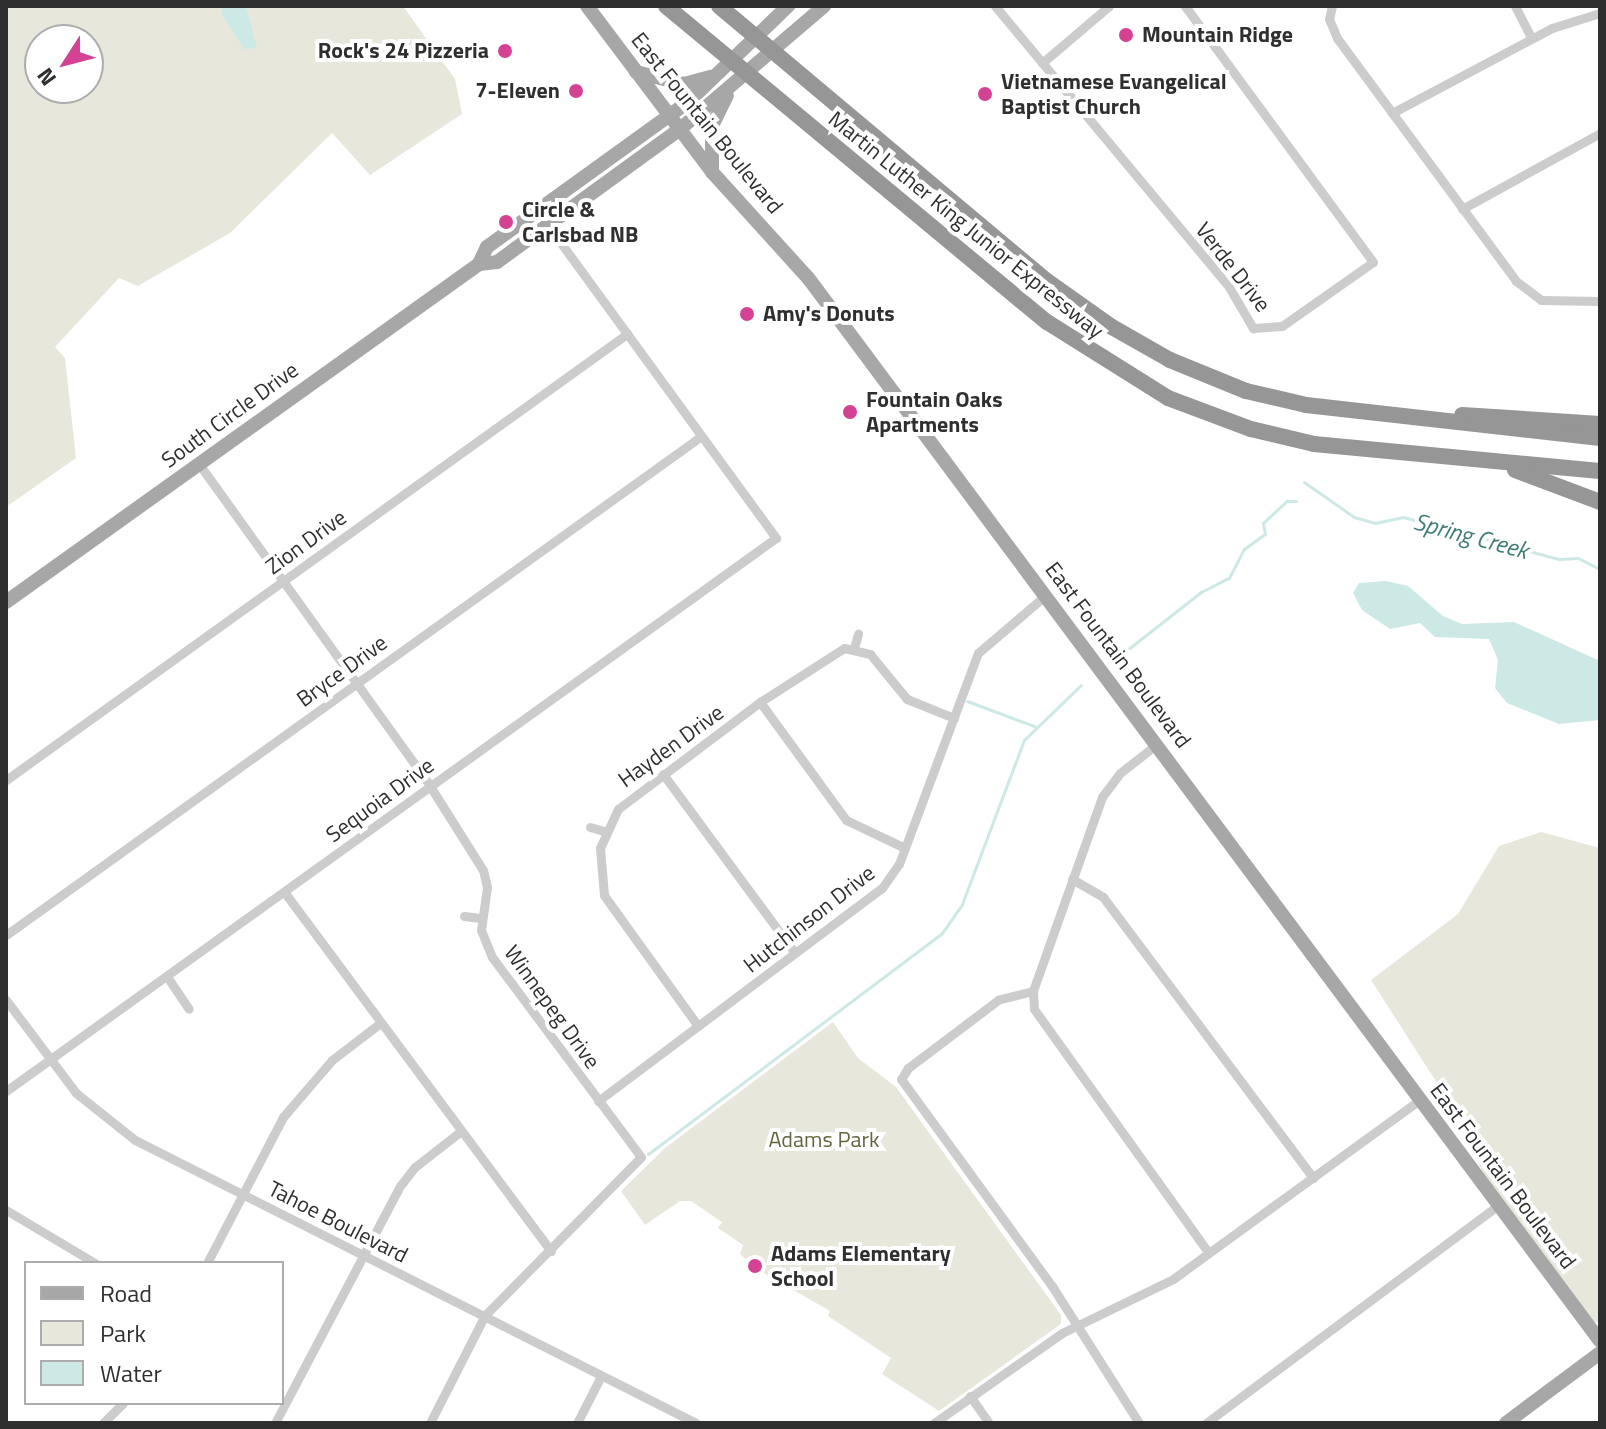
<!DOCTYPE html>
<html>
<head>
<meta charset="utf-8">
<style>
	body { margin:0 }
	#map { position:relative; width:1606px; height:1429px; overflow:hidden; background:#fff; font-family:"Titillium Web",sans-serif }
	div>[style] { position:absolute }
	.green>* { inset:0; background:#e8e7db }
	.water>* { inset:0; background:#cce9e6 }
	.stream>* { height:3px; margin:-1.5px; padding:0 1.5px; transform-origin:1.5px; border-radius:1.5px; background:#cce9e6 }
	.minor>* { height:9px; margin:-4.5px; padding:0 4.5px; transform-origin:4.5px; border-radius:4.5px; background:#ccc }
	.primary>* { height:14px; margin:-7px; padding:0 7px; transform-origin:7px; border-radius:7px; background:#a7a7a7 }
	.motorway>* { height:16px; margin:-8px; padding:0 8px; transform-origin:8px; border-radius:8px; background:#969696 }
	.dots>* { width:22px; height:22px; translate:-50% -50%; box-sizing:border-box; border:4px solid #fff; border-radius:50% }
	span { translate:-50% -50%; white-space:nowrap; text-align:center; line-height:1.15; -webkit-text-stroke:8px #fff; paint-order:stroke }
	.poi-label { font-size:22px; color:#2f2f2f; font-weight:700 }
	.left { translate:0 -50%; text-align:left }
	.right { translate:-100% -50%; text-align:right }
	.street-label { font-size:22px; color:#2f2f2f }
	.park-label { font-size:22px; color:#646640 }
	.water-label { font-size:24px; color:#407d78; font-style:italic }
	.frame { position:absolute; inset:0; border:8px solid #2f2f2f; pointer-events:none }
	.legend { position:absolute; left:24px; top:1261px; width:260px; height:144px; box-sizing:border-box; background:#fff; border:2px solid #acacac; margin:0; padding:10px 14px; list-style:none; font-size:24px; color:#2f2f2f }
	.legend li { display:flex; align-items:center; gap:16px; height:40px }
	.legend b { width:40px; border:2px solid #acacac }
	.north { position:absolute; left:24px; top:24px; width:80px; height:80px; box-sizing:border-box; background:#fff; border:2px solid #acacac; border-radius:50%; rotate:234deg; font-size:22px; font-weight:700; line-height:32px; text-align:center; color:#2f2f2f }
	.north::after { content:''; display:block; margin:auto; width:28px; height:36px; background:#d44393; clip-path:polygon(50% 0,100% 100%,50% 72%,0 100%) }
</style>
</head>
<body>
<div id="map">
	<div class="green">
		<div style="clip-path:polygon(evenodd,6px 6px,403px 6px,455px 79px,462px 114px,370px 175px,332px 133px,230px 233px,138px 286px,119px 278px,55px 347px,65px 358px,76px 458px,6px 507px,6px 6px,40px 40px,88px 40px,88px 88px,40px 88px,40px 40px)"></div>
		<div style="clip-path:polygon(1541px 832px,1600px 848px,1600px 1320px,1588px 1328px,1499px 1205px,1446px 1097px,1371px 980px,1458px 914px,1499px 846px)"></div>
		<div style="clip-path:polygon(833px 1022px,858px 1058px,896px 1087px,1061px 1315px,1061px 1324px,939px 1411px,882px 1374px,891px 1358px,828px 1316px,830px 1311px,755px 1268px,740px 1254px,743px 1245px,718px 1228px,722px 1222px,691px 1201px,680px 1201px,645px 1225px,621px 1191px,665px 1148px)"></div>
	</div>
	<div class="water">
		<div style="clip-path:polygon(224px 6px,246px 6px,257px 48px,244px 49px,221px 13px)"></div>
		<div style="clip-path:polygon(1386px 581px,1408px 586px,1443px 616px,1462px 624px,1514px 622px,1600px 661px,1600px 720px,1559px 724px,1507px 703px,1495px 688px,1498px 660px,1489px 639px,1435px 637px,1420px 623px,1390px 629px,1362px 610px,1353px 593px,1359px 583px)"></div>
	</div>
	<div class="stream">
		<div style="left:1304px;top:482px;width:61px;rotate:35deg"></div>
		<div style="left:1354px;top:517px;width:22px;rotate:16deg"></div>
		<div style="left:1375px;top:523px;width:29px;rotate:-12deg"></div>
		<div style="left:1403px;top:517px;width:162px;rotate:15.1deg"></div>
		<div style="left:1559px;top:559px;width:19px;rotate:-3deg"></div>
		<div style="left:1578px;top:558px;width:25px;rotate:27deg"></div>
		<div style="left:1118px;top:657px;width:105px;rotate:-38.1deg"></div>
		<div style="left:1201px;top:592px;width:31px;rotate:-27deg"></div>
		<div style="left:1229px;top:578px;width:33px;rotate:-63deg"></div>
		<div style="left:1244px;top:549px;width:26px;rotate:-36deg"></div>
		<div style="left:1265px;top:534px;width:11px;rotate:-100deg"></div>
		<div style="left:1263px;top:523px;width:33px;rotate:-43deg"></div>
		<div style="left:1287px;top:501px;width:9px"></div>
		<div style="left:967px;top:701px;width:72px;rotate:20.5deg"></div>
		<div style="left:648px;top:1154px;width:368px;rotate:-36.9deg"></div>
		<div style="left:942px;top:933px;width:35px;rotate:-55deg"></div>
		<div style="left:962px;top:904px;width:175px;rotate:-69.3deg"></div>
		<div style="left:1024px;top:740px;width:79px;rotate:-44deg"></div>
	</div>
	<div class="minor">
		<div style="left:995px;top:6px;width:366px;rotate:50.2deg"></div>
		<div style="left:1229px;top:287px;width:48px;rotate:59.7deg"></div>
		<div style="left:1253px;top:328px;width:29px;rotate:-4deg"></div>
		<div style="left:1282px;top:326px;width:111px;rotate:-35.1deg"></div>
		<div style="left:1373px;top:262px;width:318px;rotate:-126.3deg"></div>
		<div style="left:1332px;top:6px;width:13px;rotate:103deg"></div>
		<div style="left:1329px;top:19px;width:21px;rotate:67deg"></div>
		<div style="left:1337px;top:38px;width:302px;rotate:53.6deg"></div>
		<div style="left:1516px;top:281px;width:31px;rotate:37deg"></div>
		<div style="left:1541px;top:300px;width:59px;rotate:1deg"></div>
		<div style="left:1515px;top:6px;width:36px;rotate:63deg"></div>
		<div style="left:1042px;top:63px;width:88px;rotate:-40.4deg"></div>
		<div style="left:1392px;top:113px;width:181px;rotate:-28deg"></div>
		<div style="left:1552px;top:28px;width:50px;rotate:-17.4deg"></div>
		<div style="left:1462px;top:209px;width:158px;rotate:-28.8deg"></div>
		<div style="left:199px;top:464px;width:396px;rotate:54.3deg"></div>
		<div style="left:430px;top:786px;width:99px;rotate:57.8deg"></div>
		<div style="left:483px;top:870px;width:17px;rotate:77deg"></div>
		<div style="left:487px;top:887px;width:43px;rotate:97.9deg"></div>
		<div style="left:481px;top:930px;width:29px;rotate:68deg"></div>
		<div style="left:492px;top:957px;width:249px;rotate:53.3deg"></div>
		<div style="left:641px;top:1157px;width:222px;rotate:134.6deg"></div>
		<div style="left:485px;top:1315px;width:121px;rotate:117deg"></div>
		<div style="left:854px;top:648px;width:15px;rotate:-74deg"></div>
		<div style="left:760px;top:702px;width:146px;rotate:53.9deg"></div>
		<div style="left:846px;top:820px;width:65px;rotate:25.4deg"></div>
		<div style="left:1157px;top:744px;width:47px;rotate:141.9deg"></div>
		<div style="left:1120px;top:773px;width:30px;rotate:127deg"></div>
		<div style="left:1102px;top:797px;width:206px;rotate:109.6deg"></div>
		<div style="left:1033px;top:991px;width:18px;rotate:87deg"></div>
		<div style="left:1034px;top:1009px;width:300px;rotate:54.4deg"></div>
		<div style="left:663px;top:774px;width:222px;rotate:53.6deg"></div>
		<div style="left:6px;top:780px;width:765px;rotate:-35.69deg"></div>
		<div style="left:590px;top:827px;width:15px;rotate:16deg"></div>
		<div style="left:1072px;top:879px;width:36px;rotate:30deg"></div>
		<div style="left:1103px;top:897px;width:351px;rotate:53.2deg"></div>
		<div style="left:285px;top:893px;width:446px;rotate:53.4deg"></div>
		<div style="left:464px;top:916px;width:17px;rotate:7deg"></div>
		<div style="left:6px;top:935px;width:854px;rotate:-35.66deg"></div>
		<div style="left:168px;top:978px;width:37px;rotate:56deg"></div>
		<div style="left:1033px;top:991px;width:36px;rotate:166deg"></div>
		<div style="left:998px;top:1000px;width:113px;rotate:142.9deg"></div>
		<div style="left:908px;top:1068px;width:13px;rotate:122deg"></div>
		<div style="left:901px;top:1079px;width:256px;rotate:53.9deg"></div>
		<div style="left:1052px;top:1286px;width:162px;rotate:57.6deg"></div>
		<div style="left:6px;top:1000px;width:116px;rotate:53deg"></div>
		<div style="left:76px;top:1093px;width:75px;rotate:38.5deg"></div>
		<div style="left:135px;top:1140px;width:628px;rotate:26.77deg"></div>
		<div style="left:698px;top:1026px;width:161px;rotate:-125.7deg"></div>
		<div style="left:604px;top:895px;width:47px;rotate:-94.9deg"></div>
		<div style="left:600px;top:848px;width:43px;rotate:-65.2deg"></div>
		<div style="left:618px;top:809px;width:178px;rotate:-37deg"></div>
		<div style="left:760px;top:702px;width:100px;rotate:-32.7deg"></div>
		<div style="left:844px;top:648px;width:27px;rotate:13deg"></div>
		<div style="left:870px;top:654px;width:58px;rotate:50.6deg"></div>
		<div style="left:907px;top:699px;width:51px;rotate:22deg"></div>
		<div style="left:6px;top:1091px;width:948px;rotate:-35.69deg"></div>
		<div style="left:776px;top:538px;width:387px;rotate:-126.1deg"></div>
		<div style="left:598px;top:1101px;width:355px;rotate:-36.9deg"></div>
		<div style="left:882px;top:888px;width:29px;rotate:-55deg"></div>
		<div style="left:899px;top:864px;width:225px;rotate:-69.5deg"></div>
		<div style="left:978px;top:653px;width:89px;rotate:-40.5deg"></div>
		<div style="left:6px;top:1210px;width:104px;rotate:30.8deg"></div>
		<div style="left:207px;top:1263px;width:165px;rotate:-62.5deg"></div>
		<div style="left:283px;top:1117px;width:75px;rotate:-49.3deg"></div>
		<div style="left:332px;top:1060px;width:59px;rotate:-37.5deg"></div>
		<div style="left:970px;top:1396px;width:33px;rotate:55deg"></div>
		<div style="left:103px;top:1423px;width:28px;rotate:-45deg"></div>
		<div style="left:275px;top:1423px;width:268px;rotate:-62.2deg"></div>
		<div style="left:400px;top:1186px;width:24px;rotate:-52deg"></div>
		<div style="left:415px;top:1167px;width:58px;rotate:-38deg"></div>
		<div style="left:577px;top:1423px;width:53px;rotate:-62.9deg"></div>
		<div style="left:934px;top:1423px;width:156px;rotate:-35.1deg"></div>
		<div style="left:1062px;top:1333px;width:123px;rotate:-25.9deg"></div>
		<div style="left:1173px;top:1279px;width:304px;rotate:-36deg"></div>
		<div style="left:1206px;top:1423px;width:365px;rotate:-36.7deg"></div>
	</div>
	<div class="primary">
		<div style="left:587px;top:6px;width:208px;rotate:53deg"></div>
		<div style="left:712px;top:172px;width:144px;rotate:47.8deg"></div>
		<div style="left:809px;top:279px;width:1324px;rotate:53.32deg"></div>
		<div style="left:636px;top:72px;width:49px;rotate:14deg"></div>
		<div style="left:684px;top:84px;width:28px;rotate:-15deg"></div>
		<div style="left:712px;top:172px;width:46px;rotate:-90deg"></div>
		<div style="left:712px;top:126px;width:34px;rotate:-64deg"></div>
		<div style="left:479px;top:264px;width:18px;rotate:-6deg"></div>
		<div style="left:497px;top:262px;width:225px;rotate:-36deg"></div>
		<div style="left:679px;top:130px;width:191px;rotate:-40.5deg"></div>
		<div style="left:6px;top:602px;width:581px;rotate:-35.55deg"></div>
		<div style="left:479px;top:264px;width:19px;rotate:-65deg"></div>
		<div style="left:487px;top:247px;width:248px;rotate:-35.8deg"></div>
		<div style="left:688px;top:102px;width:139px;rotate:-43.8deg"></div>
		<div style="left:1506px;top:1423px;width:117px;rotate:-36.7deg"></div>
	</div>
	<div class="motorway">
		<div style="left:666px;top:6px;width:495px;rotate:39.7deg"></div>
		<div style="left:1047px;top:322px;width:143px;rotate:32.1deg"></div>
		<div style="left:1168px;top:398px;width:89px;rotate:20.5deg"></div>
		<div style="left:1251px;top:429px;width:65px;rotate:13.4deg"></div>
		<div style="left:1314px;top:444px;width:287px;rotate:5.4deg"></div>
		<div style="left:719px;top:6px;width:428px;rotate:40deg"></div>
		<div style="left:1047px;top:281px;width:80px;rotate:35.3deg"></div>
		<div style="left:1112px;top:327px;width:67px;rotate:29.6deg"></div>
		<div style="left:1170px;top:360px;width:82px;rotate:22.2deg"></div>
		<div style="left:1246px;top:391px;width:62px;rotate:13.1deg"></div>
		<div style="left:1306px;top:405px;width:296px;rotate:6.4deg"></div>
		<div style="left:1462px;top:415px;width:138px;rotate:3.7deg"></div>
		<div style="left:1515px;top:470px;width:91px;rotate:20.6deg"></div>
	</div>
	<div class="dots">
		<div style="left:1126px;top:35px;background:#d44393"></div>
		<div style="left:505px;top:51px;background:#d44393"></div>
		<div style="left:576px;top:91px;background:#d44393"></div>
		<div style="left:985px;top:94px;background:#d44393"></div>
		<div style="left:506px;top:222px;background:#d44393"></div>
		<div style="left:747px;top:314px;background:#d44393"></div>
		<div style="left:850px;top:412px;background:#d44393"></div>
		<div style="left:755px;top:1266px;background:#d44393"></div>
	</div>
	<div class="poi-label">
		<span class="left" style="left:1142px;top:35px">Mountain Ridge</span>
		<span class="right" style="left:489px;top:51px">Rock's 24 Pizzeria</span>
		<span class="left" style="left:1001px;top:94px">Vietnamese Evangelical<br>Baptist Church</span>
		<span class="right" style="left:560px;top:91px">7-Eleven</span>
		<span class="left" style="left:522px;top:222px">Circle &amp;<br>Carlsbad NB</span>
		<span class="left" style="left:763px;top:314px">Amy's Donuts</span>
		<span class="left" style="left:866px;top:412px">Fountain Oaks<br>Apartments</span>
		<span class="left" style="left:771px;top:1266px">Adams Elementary<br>School</span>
	</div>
	<div class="street-label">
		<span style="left:707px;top:123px;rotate:51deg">East Fountain Boulevard</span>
		<span style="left:966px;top:225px;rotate:39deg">Martin Luther King Junior Expressway</span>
		<span style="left:1233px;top:267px;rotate:52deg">Verde Drive</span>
		<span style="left:230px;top:415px;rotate:-36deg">South Circle Drive</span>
		<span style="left:306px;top:542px;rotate:-36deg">Zion Drive</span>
		<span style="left:1118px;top:655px;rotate:53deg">East Fountain Boulevard</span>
		<span style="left:342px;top:671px;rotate:-36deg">Bryce Drive</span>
		<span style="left:671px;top:746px;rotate:-36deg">Hayden Drive</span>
		<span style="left:380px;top:800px;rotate:-36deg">Sequoia Drive</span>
		<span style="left:809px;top:919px;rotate:-38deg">Hutchinson Drive</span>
		<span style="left:552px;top:1007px;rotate:54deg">Winnepeg Drive</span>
		<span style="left:1503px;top:1176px;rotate:53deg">East Fountain Boulevard</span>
		<span style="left:338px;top:1222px;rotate:27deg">Tahoe Boulevard</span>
	</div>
	<div class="park-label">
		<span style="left:824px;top:1140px">Adams Park</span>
	</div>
	<div class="water-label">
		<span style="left:1471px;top:536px;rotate:15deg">Spring Creek</span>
	</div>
	<div class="frame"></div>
	<ul class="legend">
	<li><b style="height:10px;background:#a7a7a7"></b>Road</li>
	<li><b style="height:22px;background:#e8e7db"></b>Park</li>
	<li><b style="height:22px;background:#cce9e6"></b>Water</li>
	</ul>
	<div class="north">N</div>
</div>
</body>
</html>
